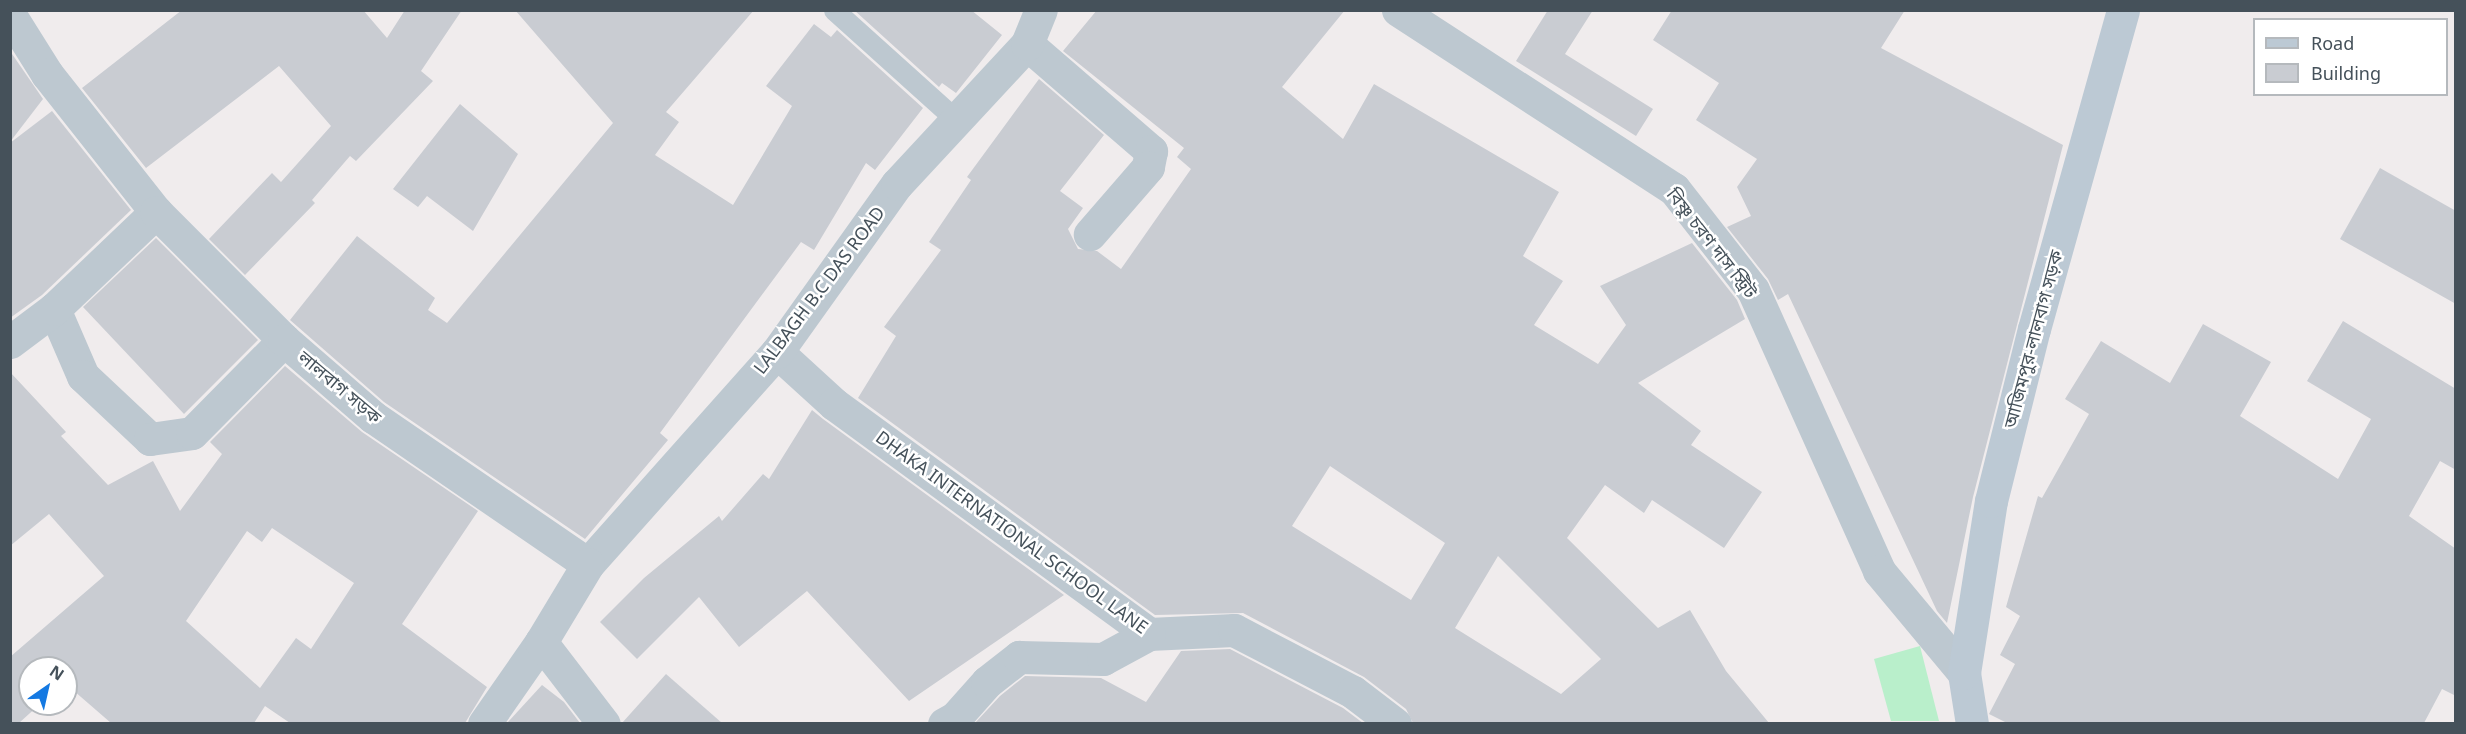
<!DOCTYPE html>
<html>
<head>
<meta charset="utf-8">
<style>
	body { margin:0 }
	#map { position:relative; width:2466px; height:734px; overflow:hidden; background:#f0eced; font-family:"Noto Sans","Noto Sans Bengali",sans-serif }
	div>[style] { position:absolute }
	.green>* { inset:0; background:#b9efcb }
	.building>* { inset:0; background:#c9ccd2 }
	.service>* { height:21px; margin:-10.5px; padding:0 10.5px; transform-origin:10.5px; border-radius:10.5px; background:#bdc8d0 }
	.minor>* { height:33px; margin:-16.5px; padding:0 16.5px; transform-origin:16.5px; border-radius:16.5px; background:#bdc8d0 }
	.tertiary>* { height:33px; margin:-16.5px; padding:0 16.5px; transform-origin:16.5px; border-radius:16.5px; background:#bdc8d0 }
	.secondary>* { height:33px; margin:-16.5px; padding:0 16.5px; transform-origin:16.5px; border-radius:16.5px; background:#bcc9d4 }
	span { translate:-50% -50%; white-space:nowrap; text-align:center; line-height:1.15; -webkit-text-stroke:5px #fff; paint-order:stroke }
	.street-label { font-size:18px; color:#45515a }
	.frame { position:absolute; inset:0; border:12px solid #45515a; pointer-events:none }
	.legend { position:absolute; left:2253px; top:18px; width:195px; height:78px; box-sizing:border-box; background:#fff; border:2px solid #b5b9bd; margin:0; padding:8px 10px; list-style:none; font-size:18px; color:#45515a }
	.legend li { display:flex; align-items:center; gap:12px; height:30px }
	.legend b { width:30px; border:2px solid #b5b9bd }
	.north { position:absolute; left:18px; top:656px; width:60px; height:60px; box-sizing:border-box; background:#fff; border:2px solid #b5b9bd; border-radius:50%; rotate:34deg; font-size:16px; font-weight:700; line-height:24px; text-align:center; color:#45515a }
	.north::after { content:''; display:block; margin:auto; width:21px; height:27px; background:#1479e2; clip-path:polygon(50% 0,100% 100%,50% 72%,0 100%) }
</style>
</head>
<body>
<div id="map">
	<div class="green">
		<div style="clip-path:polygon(1920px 646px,1939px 721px,1891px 721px,1874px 659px)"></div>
	</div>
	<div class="building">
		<div style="clip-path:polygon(182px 10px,363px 10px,387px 38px,405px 10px,462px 10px,421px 71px,433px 81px,356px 161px,350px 156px,312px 200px,315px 203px,245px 275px,209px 239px,272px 173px,281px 182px,331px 126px,279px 66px,146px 168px,82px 88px)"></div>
		<div style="clip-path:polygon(515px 10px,754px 10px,666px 112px,679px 122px,655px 155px,733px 205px,792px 106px,766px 86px,814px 24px,831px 37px,837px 30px,923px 108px,875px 170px,866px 163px,814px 250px,801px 242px,660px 433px,668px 440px,585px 539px,384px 402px,290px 320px,357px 236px,435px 298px,428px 310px,447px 323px,613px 123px)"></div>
		<div style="clip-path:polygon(854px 10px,971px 10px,1002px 35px,956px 93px,942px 83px,939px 87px)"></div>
		<div style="clip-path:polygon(evenodd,1097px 10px,1345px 10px,1282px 87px,1343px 139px,1374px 84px,1559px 192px,1523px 256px,1563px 281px,1534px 325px,1598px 364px,1626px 325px,1600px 286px,1692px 243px,1737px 300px,1745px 319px,1638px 383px,1701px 431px,1691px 445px,1762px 492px,1724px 548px,1652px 500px,1644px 513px,1605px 485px,1567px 538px,1658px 628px,1690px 610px,1726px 671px,1769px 723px,1413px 723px,1406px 709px,1364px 677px,1243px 613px,1155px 615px,858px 398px,896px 336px,884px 327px,941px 250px,929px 242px,971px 180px,967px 177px,1039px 79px,1104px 135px,1060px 191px,1083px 208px,1068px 229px,1078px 249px,1097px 251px,1121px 269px,1191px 169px,1177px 157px,1184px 148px,1063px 51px,1097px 10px,1330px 466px,1445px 543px,1411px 600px,1292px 526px,1330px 466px,1097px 10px,1498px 556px,1601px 659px,1561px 694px,1455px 628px,1498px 556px)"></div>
		<div style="clip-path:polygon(1548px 10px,1593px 10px,1565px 54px,1653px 109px,1636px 136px,1516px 61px)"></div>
		<div style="clip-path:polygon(1672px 10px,1905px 10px,1881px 48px,2063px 145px,1973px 497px,1947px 623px,1937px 611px,1788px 294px,1778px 300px,1768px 279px,1727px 227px,1751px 216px,1737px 187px,1757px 159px,1696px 120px,1719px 83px,1653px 40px)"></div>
		<div style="clip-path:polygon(10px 51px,43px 99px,10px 142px)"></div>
		<div style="clip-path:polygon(460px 104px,518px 154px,473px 231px,427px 196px,418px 207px,393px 189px)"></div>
		<div style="clip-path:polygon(52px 111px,131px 210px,42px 295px,10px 318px,10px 143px)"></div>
		<div style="clip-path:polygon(2380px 168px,2456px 211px,2456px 304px,2340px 239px)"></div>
		<div style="clip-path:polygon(156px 238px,258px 340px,184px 414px,83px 307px)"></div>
		<div style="clip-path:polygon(2343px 321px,2456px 389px,2456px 470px,2440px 461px,2409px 516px,2456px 549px,2456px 696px,2442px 689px,2424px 723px,2007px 723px,1989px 714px,2015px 664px,2000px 655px,2020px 616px,2006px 607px,2038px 496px,2042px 498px,2089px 414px,2065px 399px,2101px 341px,2170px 383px,2203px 324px,2271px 362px,2240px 416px,2338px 479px,2371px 419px,2307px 381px)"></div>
		<div style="clip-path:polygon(evenodd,285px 366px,362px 432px,478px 511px,402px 624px,487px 687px,465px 723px,290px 723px,265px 706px,254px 723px,111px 723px,66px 684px,66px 668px,30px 668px,30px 704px,40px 704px,19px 723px,10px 723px,10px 657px,104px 576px,49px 514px,10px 546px,10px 372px,66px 432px,61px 436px,108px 485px,153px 461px,180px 511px,222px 454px,210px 442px,285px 366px,272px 528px,354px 583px,311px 649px,296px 638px,260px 688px,186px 621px,247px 531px,262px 542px,272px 528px)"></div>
		<div style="clip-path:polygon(812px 410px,823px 419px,1064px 595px,909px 701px,807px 591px,739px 647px,699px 597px,637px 659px,600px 622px,644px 578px,719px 516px,722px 521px,763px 474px,769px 479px)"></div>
		<div style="clip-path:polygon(1230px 649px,1343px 708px,1363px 723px,975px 723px,1000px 696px,1025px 676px,1101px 678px,1146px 702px,1181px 651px)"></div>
		<div style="clip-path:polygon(666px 674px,722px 723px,622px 723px)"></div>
		<div style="clip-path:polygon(542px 685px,564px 702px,580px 723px,507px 723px)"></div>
	</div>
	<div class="service">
		<div style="left:834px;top:10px;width:163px;rotate:42deg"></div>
	</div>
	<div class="minor">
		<div style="left:1398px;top:10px;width:329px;rotate:33deg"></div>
		<div style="left:1674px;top:189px;width:128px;rotate:52deg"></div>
		<div style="left:1753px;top:290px;width:308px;rotate:65.8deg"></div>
		<div style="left:1879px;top:571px;width:133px;rotate:50.2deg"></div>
		<div style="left:1027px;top:44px;width:164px;rotate:40.8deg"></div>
		<div style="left:1151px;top:151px;width:16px;rotate:101deg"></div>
		<div style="left:1148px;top:167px;width:89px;rotate:130.9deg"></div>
		<div style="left:54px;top:309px;width:73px;rotate:66.6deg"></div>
		<div style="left:83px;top:376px;width:92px;rotate:43.2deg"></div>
		<div style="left:150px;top:439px;width:42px;rotate:-8.1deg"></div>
		<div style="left:192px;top:433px;width:131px;rotate:-45.3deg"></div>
		<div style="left:10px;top:342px;width:55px;rotate:-36.9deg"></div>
		<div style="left:54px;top:309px;width:141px;rotate:-43.6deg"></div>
		<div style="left:777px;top:352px;width:77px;rotate:42.4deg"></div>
		<div style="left:834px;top:404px;width:390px;rotate:36.1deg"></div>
		<div style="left:1149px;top:634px;width:85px;rotate:-2.7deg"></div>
		<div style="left:1234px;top:630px;width:134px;rotate:27.5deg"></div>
		<div style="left:1353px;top:692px;width:53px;rotate:37.3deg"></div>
		<div style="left:588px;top:564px;width:284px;rotate:-48.3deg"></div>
		<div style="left:777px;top:352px;width:206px;rotate:-54.5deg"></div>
		<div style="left:897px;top:184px;width:191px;rotate:-47.1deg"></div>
		<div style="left:1027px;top:44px;width:37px;rotate:-68deg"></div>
		<div style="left:484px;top:724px;width:100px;rotate:-55.2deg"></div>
		<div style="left:944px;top:724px;width:13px;rotate:-29deg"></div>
		<div style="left:955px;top:718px;width:48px;rotate:-48.4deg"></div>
		<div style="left:987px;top:682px;width:41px;rotate:-38deg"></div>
		<div style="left:1019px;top:657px;width:84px;rotate:1.4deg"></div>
		<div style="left:1103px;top:659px;width:52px;rotate:-28.5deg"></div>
	</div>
	<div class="tertiary">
		<div style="left:10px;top:15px;width:70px;rotate:57.9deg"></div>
		<div style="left:47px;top:74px;width:176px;rotate:51.7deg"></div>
		<div style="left:156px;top:212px;width:181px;rotate:45deg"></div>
		<div style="left:284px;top:340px;width:118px;rotate:40.9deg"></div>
		<div style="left:373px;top:417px;width:260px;rotate:34.4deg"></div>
		<div style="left:588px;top:564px;width:91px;rotate:121.1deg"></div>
		<div style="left:541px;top:642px;width:103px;rotate:52.5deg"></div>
	</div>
	<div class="secondary">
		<div style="left:1972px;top:724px;width:52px;rotate:-98.9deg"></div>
		<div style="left:1964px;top:673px;width:174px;rotate:-81.1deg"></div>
		<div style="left:1991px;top:501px;width:177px;rotate:-76deg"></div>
		<div style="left:2034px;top:329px;width:331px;rotate:-74.4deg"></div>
	</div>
	<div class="street-label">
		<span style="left:1712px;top:243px;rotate:52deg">বিষ্ণু চরণ দাস স্ট্রিট</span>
		<span style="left:819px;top:290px;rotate:-53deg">LALBAGH B.C DAS ROAD</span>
		<span style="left:2033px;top:339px;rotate:-75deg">আজিমপুর-লালবাগ সড়ক</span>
		<span style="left:340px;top:387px;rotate:40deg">লালবাগ সড়ক</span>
		<span style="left:1012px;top:532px;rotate:36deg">DHAKA INTERNATIONAL SCHOOL LANE</span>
	</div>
	<div class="frame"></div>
	<ul class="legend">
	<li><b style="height:8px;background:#bcc9d4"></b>Road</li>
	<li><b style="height:16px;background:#c9ccd2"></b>Building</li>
	</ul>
	<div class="north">N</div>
</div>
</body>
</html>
